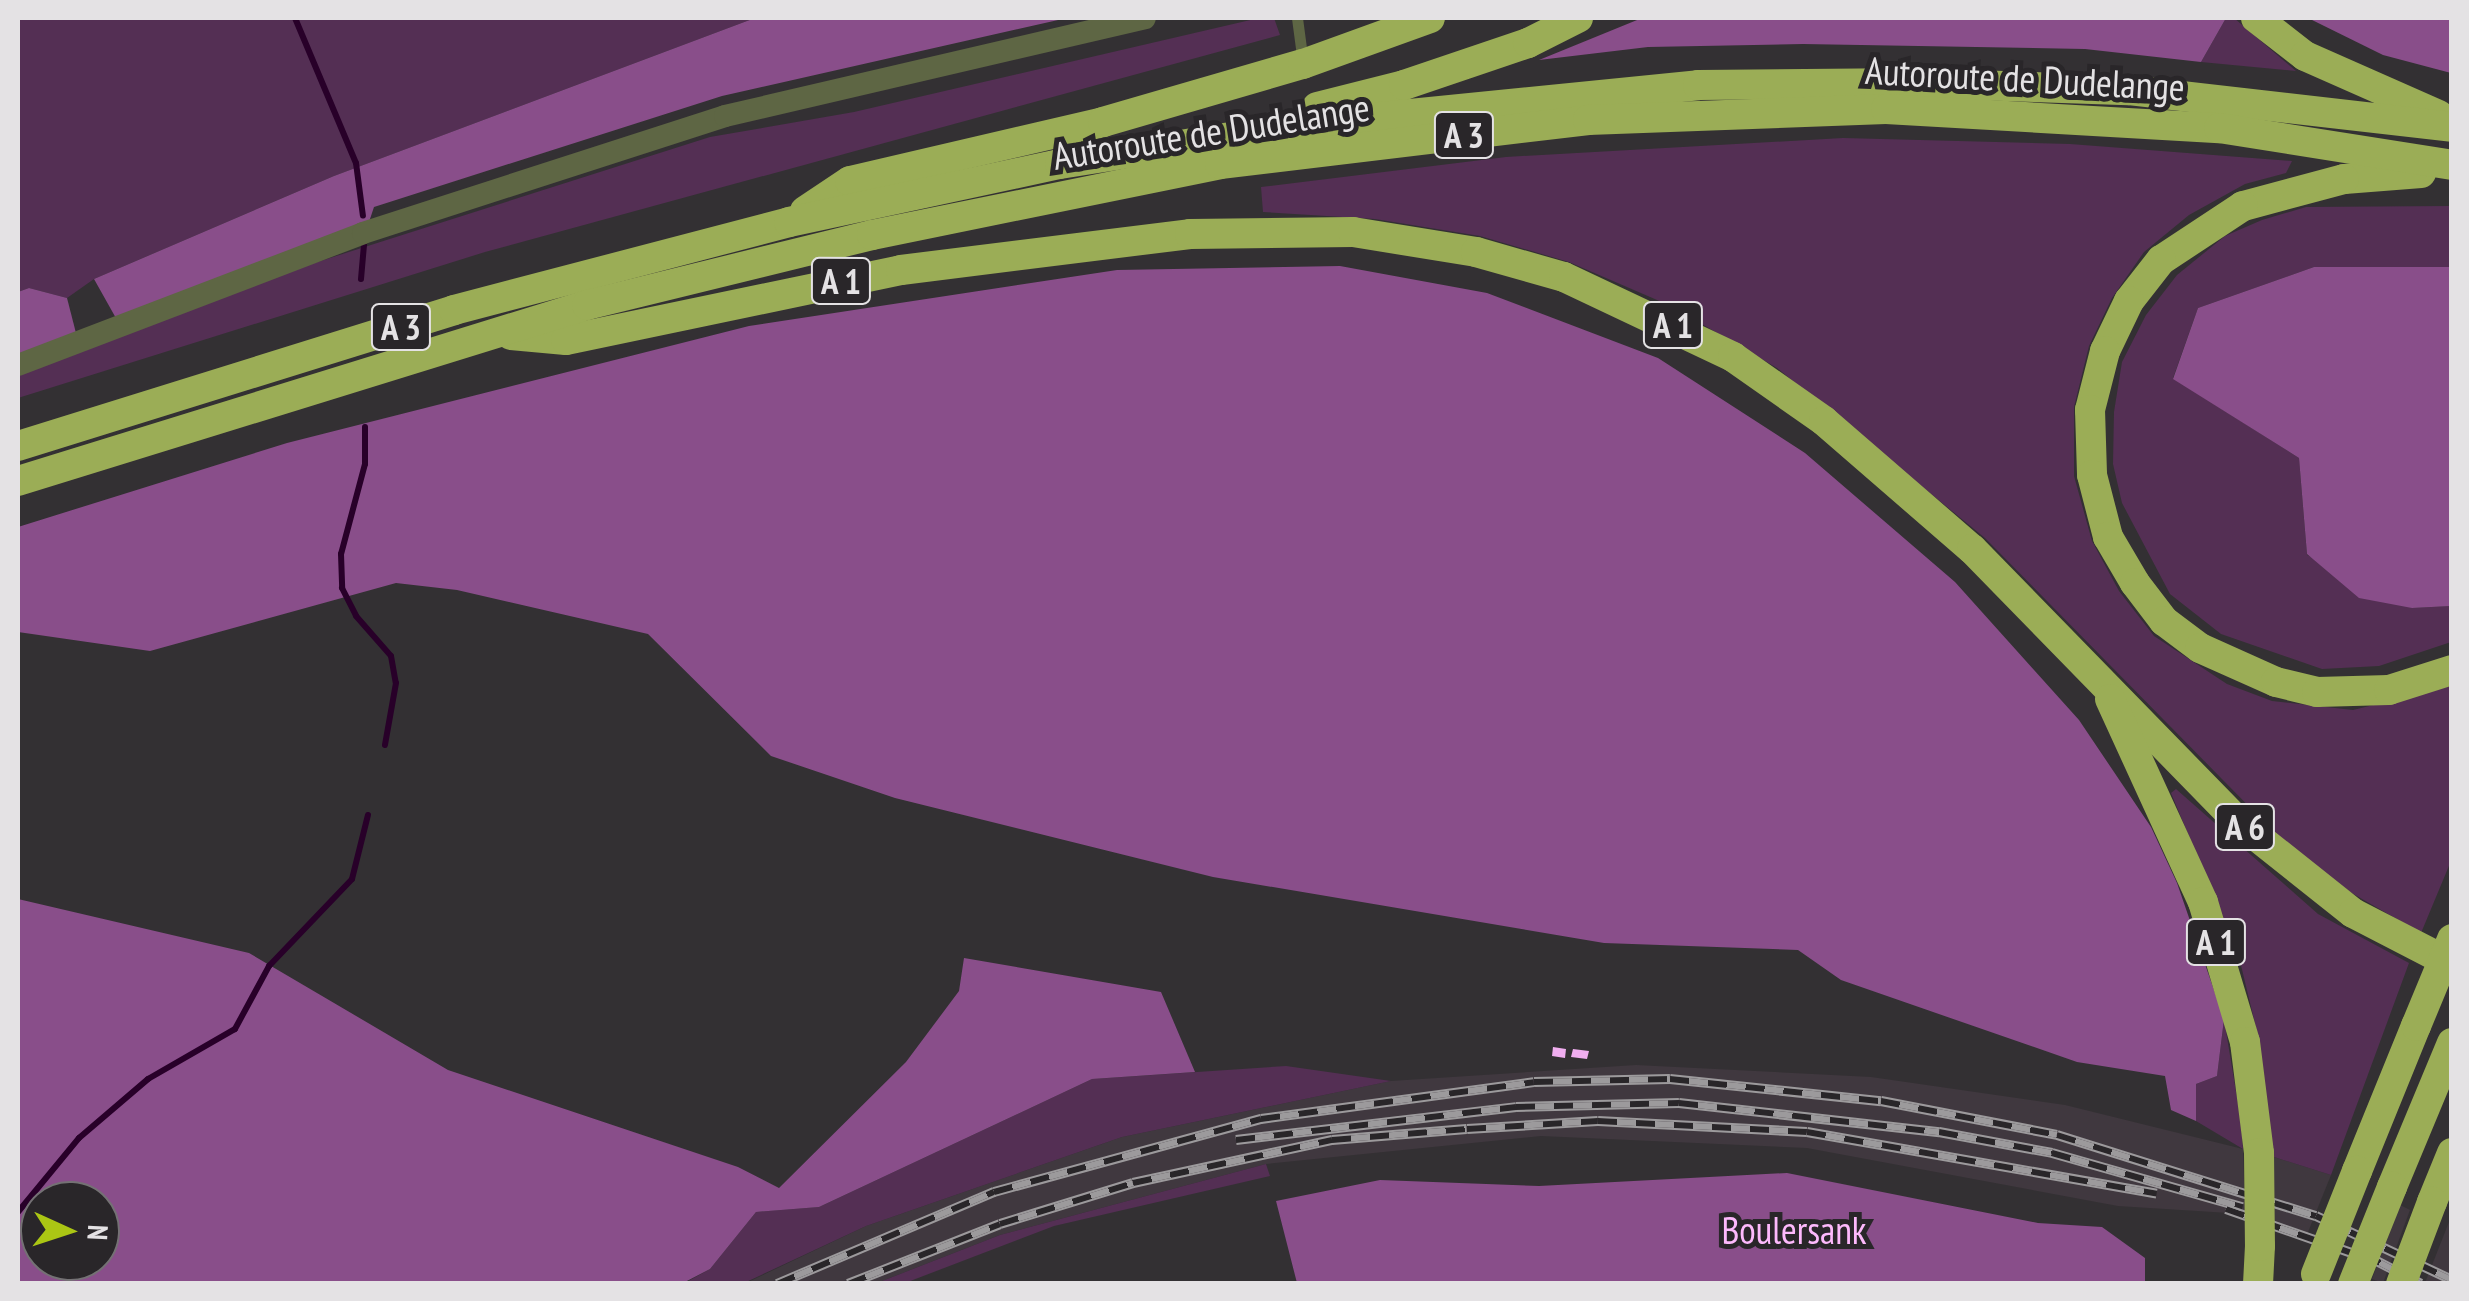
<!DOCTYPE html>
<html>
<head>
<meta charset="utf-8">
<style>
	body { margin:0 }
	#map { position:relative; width:2469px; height:1301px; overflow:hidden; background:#333033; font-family:"PT Sans Narrow",sans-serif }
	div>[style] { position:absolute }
	.built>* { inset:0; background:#40383f }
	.green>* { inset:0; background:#542f54 }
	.forest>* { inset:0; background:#894e8a }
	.stream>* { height:6px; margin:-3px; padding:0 3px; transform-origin:3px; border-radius:3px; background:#280029 }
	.building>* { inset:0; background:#f1aef0 }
	.lane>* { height:11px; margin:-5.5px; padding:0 5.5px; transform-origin:5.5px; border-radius:5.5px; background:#5e6644 }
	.street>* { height:22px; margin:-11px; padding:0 11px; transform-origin:11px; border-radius:11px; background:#5e6644 }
	.highway>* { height:30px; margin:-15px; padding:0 15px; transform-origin:15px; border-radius:15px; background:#9bad56 }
	.rail>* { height:10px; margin-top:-5px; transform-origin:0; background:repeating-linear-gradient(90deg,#292629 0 19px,#9c9a9c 0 38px); box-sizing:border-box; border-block:2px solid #9c9a9c }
	.highway-bridge>* { height:30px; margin:-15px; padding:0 15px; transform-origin:15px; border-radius:15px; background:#9bad56 }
	span { translate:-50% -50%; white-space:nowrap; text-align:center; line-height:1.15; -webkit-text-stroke:10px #292629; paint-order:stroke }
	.shield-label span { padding:2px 8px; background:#292629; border:2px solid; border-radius:8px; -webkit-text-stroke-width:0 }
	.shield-label { font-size:35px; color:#e4e2e4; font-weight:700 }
	.street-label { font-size:38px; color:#e4e2e4 }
	.park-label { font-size:38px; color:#fdb9fc }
	.frame { position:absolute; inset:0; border:20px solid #e4e2e4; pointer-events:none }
	.north { position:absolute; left:20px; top:1181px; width:100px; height:100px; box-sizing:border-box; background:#292629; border:2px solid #747174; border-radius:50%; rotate:93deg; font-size:28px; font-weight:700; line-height:40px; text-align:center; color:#e4e2e4 }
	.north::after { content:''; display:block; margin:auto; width:35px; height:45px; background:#abc614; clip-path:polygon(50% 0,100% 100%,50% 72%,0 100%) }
</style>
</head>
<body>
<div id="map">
	<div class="built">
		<div style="clip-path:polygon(1636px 1065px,1871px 1077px,2065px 1105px,2243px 1149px,2245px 1214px,2118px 1206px,1807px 1148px,1541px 1136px,1266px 1164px,1000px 1235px,877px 1283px,744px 1284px,866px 1226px,1122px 1137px,1391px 1081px)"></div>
		<div style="clip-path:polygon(2271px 1156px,2331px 1175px,2306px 1237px,2274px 1227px)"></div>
		<div style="clip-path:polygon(2400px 1205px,2410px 1210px,2383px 1283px,2372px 1279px)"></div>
		<div style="clip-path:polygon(2449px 1222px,2451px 1283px,2425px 1283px)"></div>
	</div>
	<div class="green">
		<div style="clip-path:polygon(18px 18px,755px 18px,334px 176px,94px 279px,67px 298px,29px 288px,18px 292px)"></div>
		<div style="clip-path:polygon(1259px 18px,1274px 18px,1280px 35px,485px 252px,18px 398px,18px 370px,217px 294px,710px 137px,854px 112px)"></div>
		<div style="clip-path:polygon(2226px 18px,2234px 18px,2296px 71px,2201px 62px)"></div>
		<div style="clip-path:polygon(1843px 138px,2070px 144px,2292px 161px,2286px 173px,2245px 184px,2189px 215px,2144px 252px,2112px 298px,2089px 346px,2074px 407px,2074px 476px,2092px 541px,2119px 591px,2154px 636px,2227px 684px,2272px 701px,2353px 710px,2451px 686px,2451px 861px,2421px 933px,2350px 892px,2279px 837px,1985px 538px,1777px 368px,1671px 306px,1569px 262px,1480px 236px,1375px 219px,1263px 212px,1261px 187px,1506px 157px)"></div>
		<div style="clip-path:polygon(2451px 206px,2451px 267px,2314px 267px,2198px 308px,2173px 378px,2299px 458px,2307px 555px,2412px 608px,2451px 606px,2451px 642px,2379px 666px,2322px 669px,2221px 634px,2170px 594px,2122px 503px,2113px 464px,2114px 412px,2122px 362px,2146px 315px,2177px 275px,2225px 236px,2262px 220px,2306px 207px)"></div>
		<div style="clip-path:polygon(2176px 789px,2318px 914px,2409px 963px,2331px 1175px,2271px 1156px,2259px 1040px,2239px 957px,2171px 793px)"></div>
		<div style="clip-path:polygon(2224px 1019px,2241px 1122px,2243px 1149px,2196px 1121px,2196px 1084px,2217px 1076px)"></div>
		<div style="clip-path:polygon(1286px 1066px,1391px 1081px,1122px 1137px,866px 1226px,744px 1283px,683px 1284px,710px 1269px,756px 1212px,819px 1207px,1092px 1079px)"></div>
		<div style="clip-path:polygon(1266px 1164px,1270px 1176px,1054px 1226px,905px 1283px,877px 1283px,1000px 1235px)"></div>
	</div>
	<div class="forest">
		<div style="clip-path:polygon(755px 18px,1067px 18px,722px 96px,374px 207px,369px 222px,117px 320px,94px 279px,334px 176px)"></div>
		<div style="clip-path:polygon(1642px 18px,2226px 18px,2201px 62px,2085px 49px,1803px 44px,1648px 47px,1539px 60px)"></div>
		<div style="clip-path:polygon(2308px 18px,2451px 18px,2451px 73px,2383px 55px)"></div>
		<div style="clip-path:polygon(1340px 266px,1487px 293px,1658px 358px,1805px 453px,1955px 582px,2079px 720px,2151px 827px,2177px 883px,2224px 1019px,2217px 1076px,2196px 1084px,2196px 1121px,2171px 1110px,2165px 1076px,2077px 1062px,1841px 980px,1798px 950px,1604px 943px,1213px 877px,895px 798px,771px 756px,648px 634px,457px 590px,396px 583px,150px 651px,18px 632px,18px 527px,287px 443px,749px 326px,1117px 270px)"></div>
		<div style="clip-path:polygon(2314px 267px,2451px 267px,2451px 606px,2412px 608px,2359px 598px,2307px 554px,2299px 458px,2173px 379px,2198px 308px)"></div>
		<div style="clip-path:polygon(29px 288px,67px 298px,77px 337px,18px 357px,18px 292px)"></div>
		<div style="clip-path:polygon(evenodd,18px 899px,249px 953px,448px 1070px,738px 1167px,779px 1188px,906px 1062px,959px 991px,964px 958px,1161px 992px,1195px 1072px,1092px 1079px,819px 1207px,756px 1212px,710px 1269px,683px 1283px,18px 1283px,18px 899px,100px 1201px,100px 1261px,40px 1261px,40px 1201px,100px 1201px)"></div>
		<div style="clip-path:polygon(1787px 1173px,2038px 1223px,2102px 1227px,2145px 1258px,2145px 1283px,1297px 1283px,1276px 1201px,1380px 1180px,1539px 1186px)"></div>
	</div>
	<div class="stream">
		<div style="left:295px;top:18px;width:157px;rotate:67.2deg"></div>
		<div style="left:356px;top:163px;width:53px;rotate:82.5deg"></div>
		<div style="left:361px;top:279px;width:36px;rotate:-85deg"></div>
		<div style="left:365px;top:427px;width:37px;rotate:90deg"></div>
		<div style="left:365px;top:464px;width:93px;rotate:104.9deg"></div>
		<div style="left:341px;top:554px;width:34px;rotate:88deg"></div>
		<div style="left:342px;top:588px;width:31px;rotate:63deg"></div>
		<div style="left:356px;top:616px;width:53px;rotate:48.8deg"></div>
		<div style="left:391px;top:656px;width:27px;rotate:80deg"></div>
		<div style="left:396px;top:683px;width:63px;rotate:100.1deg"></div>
		<div style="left:18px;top:1212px;width:96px;rotate:-50.5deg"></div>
		<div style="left:79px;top:1138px;width:91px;rotate:-40.5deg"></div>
		<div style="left:148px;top:1079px;width:100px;rotate:-29.9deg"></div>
		<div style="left:235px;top:1029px;width:72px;rotate:-61.6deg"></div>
		<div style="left:269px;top:966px;width:120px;rotate:-46.3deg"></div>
		<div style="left:352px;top:879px;width:66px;rotate:-76deg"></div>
	</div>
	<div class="building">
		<div style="clip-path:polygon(1553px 1047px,1566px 1049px,1565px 1058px,1552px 1056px)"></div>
		<div style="clip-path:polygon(1573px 1049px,1589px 1051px,1587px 1059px,1571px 1057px)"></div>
	</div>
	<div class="lane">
		<div style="left:1297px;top:18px;width:45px;rotate:82.4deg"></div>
	</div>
	<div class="street">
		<div style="left:18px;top:365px;width:369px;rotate:-20.9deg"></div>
		<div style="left:363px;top:233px;width:380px;rotate:-17.9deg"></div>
		<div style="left:725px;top:116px;width:431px;rotate:-13.1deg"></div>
	</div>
	<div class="highway">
		<div style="left:2256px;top:18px;width:62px;rotate:37.8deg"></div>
		<div style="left:2305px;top:56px;width:146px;rotate:23.8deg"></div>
		<div style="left:1317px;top:107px;width:90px;rotate:-14.2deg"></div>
		<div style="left:1404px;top:85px;width:131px;rotate:-18.7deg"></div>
		<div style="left:1528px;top:43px;width:56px;rotate:-26.6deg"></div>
		<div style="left:2421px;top:173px;width:77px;rotate:175.5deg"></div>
		<div style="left:2344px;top:179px;width:105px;rotate:165deg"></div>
		<div style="left:2243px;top:206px;width:98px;rotate:146.6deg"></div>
		<div style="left:2161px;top:260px;width:52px;rotate:128deg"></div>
		<div style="left:2129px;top:301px;width:55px;rotate:115.6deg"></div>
		<div style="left:2105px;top:351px;width:61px;rotate:104.3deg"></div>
		<div style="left:2090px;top:410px;width:65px;rotate:88.2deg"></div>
		<div style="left:2092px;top:475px;width:64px;rotate:75.5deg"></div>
		<div style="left:2108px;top:537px;width:53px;rotate:59.6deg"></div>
		<div style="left:2135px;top:583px;width:48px;rotate:52.7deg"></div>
		<div style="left:2164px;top:621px;width:45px;rotate:36.9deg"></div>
		<div style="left:2200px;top:648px;width:83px;rotate:24.1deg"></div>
		<div style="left:2276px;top:682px;width:42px;rotate:13.7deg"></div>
		<div style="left:2317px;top:692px;width:72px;rotate:-1.6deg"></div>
		<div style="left:2389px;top:690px;width:66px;rotate:-17.6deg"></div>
		<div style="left:805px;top:211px;width:54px;rotate:-33.7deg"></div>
		<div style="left:850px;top:181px;width:260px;rotate:-13.1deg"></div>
		<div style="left:1103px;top:122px;width:208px;rotate:-16.2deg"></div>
		<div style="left:1303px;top:64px;width:135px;rotate:-19.9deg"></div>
		<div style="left:511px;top:335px;width:55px;rotate:5.2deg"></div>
		<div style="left:566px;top:340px;width:342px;rotate:-11.8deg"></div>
		<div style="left:901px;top:270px;width:291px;rotate:-7.1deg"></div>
		<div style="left:1190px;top:234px;width:163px;rotate:-0.7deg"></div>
		<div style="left:1353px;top:232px;width:125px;rotate:9.2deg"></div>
		<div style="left:1476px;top:252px;width:91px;rotate:15.9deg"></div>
		<div style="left:1564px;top:277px;width:187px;rotate:25.3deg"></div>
		<div style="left:1733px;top:357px;width:111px;rotate:35.1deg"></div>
		<div style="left:1824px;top:421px;width:196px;rotate:40.9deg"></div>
		<div style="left:1972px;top:549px;width:378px;rotate:45.7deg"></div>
		<div style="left:2236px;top:820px;width:149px;rotate:38.5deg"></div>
		<div style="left:2353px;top:913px;width:111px;rotate:27.3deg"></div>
		<div style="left:18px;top:446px;width:457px;rotate:-17.3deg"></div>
		<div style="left:454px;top:310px;width:346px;rotate:-14.7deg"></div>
		<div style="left:789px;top:222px;width:277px;rotate:-12.1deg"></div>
		<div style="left:1060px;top:164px;width:263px;rotate:-9deg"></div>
		<div style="left:1320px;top:123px;width:380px;rotate:-5.7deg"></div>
		<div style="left:1698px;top:85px;width:215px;rotate:-0.5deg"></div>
		<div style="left:1913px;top:83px;width:216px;rotate:1.9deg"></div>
		<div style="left:2129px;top:90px;width:325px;rotate:6.5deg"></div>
		<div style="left:18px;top:481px;width:596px;rotate:-17.19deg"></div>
		<div style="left:587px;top:305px;width:293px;rotate:-13.8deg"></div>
		<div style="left:872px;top:235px;width:355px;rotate:-11.5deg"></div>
		<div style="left:1220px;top:164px;width:371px;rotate:-6.8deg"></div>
		<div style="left:1588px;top:120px;width:298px;rotate:-2.1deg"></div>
		<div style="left:1886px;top:109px;width:334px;rotate:3.3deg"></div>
		<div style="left:2219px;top:128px;width:236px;rotate:9deg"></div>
		<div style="left:2110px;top:699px;width:223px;rotate:65.4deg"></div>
		<div style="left:2203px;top:902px;width:146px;rotate:73.3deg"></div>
		<div style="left:2245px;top:1042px;width:112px;rotate:82.8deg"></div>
		<div style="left:2357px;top:1171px;width:157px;rotate:-67.9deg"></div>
		<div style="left:2392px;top:1187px;width:156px;rotate:-67.4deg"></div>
		<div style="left:2432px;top:1202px;width:53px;rotate:-67.8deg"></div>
		<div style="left:2258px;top:1284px;width:38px;rotate:-87deg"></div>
	</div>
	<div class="rail">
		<div style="left:1236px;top:1140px;width:282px;rotate:-6.7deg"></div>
		<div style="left:1516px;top:1107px;width:163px;rotate:-1.4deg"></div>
		<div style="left:1679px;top:1103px;width:262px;rotate:6.4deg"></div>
		<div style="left:1939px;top:1132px;width:115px;rotate:10.5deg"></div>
		<div style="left:2052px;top:1153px;width:198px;rotate:15.9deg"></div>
		<div style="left:2226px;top:1209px;width:155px;rotate:19.3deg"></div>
		<div style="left:2363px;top:1254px;width:65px;rotate:27.3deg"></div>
		<div style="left:777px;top:1284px;width:236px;rotate:-23deg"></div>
		<div style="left:994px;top:1192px;width:277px;rotate:-15.3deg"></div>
		<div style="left:1261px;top:1119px;width:275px;rotate:-7.7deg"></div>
		<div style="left:1534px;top:1082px;width:136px;rotate:-1.3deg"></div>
		<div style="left:1670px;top:1079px;width:212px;rotate:6deg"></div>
		<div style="left:1881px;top:1101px;width:179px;rotate:10.9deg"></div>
		<div style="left:2057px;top:1135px;width:271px;rotate:17.4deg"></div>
		<div style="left:2316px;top:1216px;width:150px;rotate:25.2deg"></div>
		<div style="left:848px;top:1284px;width:163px;rotate:-21.5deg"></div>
		<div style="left:1000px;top:1224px;width:139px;rotate:-17.1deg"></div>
		<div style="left:1133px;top:1183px;width:204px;rotate:-12.2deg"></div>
		<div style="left:1332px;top:1140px;width:135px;rotate:-4.7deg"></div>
		<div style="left:1467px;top:1129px;width:131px;rotate:-3.5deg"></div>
		<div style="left:1598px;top:1121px;width:209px;rotate:3deg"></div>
		<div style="left:1807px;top:1132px;width:355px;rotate:10deg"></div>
	</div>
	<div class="highway-bridge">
		<div style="left:2416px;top:1026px;width:94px;rotate:-67.5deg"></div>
		<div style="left:2259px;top:1153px;width:93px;rotate:89.4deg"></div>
		<div style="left:2316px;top:1274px;width:111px;rotate:-68.3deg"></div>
		<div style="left:2353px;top:1284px;width:105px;rotate:-68.1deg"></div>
		<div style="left:2401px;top:1284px;width:88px;rotate:-69.3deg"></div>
	</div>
	<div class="shield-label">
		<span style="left:1464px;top:135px">A 3</span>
		<span style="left:841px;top:281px">A 1</span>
		<span style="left:1673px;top:325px">A 1</span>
		<span style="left:401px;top:327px">A 3</span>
		<span style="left:2245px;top:827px">A 6</span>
		<span style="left:2216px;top:942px">A 1</span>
	</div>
	<div class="street-label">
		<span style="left:2025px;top:78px;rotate:3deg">Autoroute de Dudelange</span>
		<span style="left:1211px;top:131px;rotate:-9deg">Autoroute de Dudelange</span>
	</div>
	<div class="park-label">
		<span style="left:1794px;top:1230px">Boulersank</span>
	</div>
	<div class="frame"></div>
	<div class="north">N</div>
</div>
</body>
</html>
